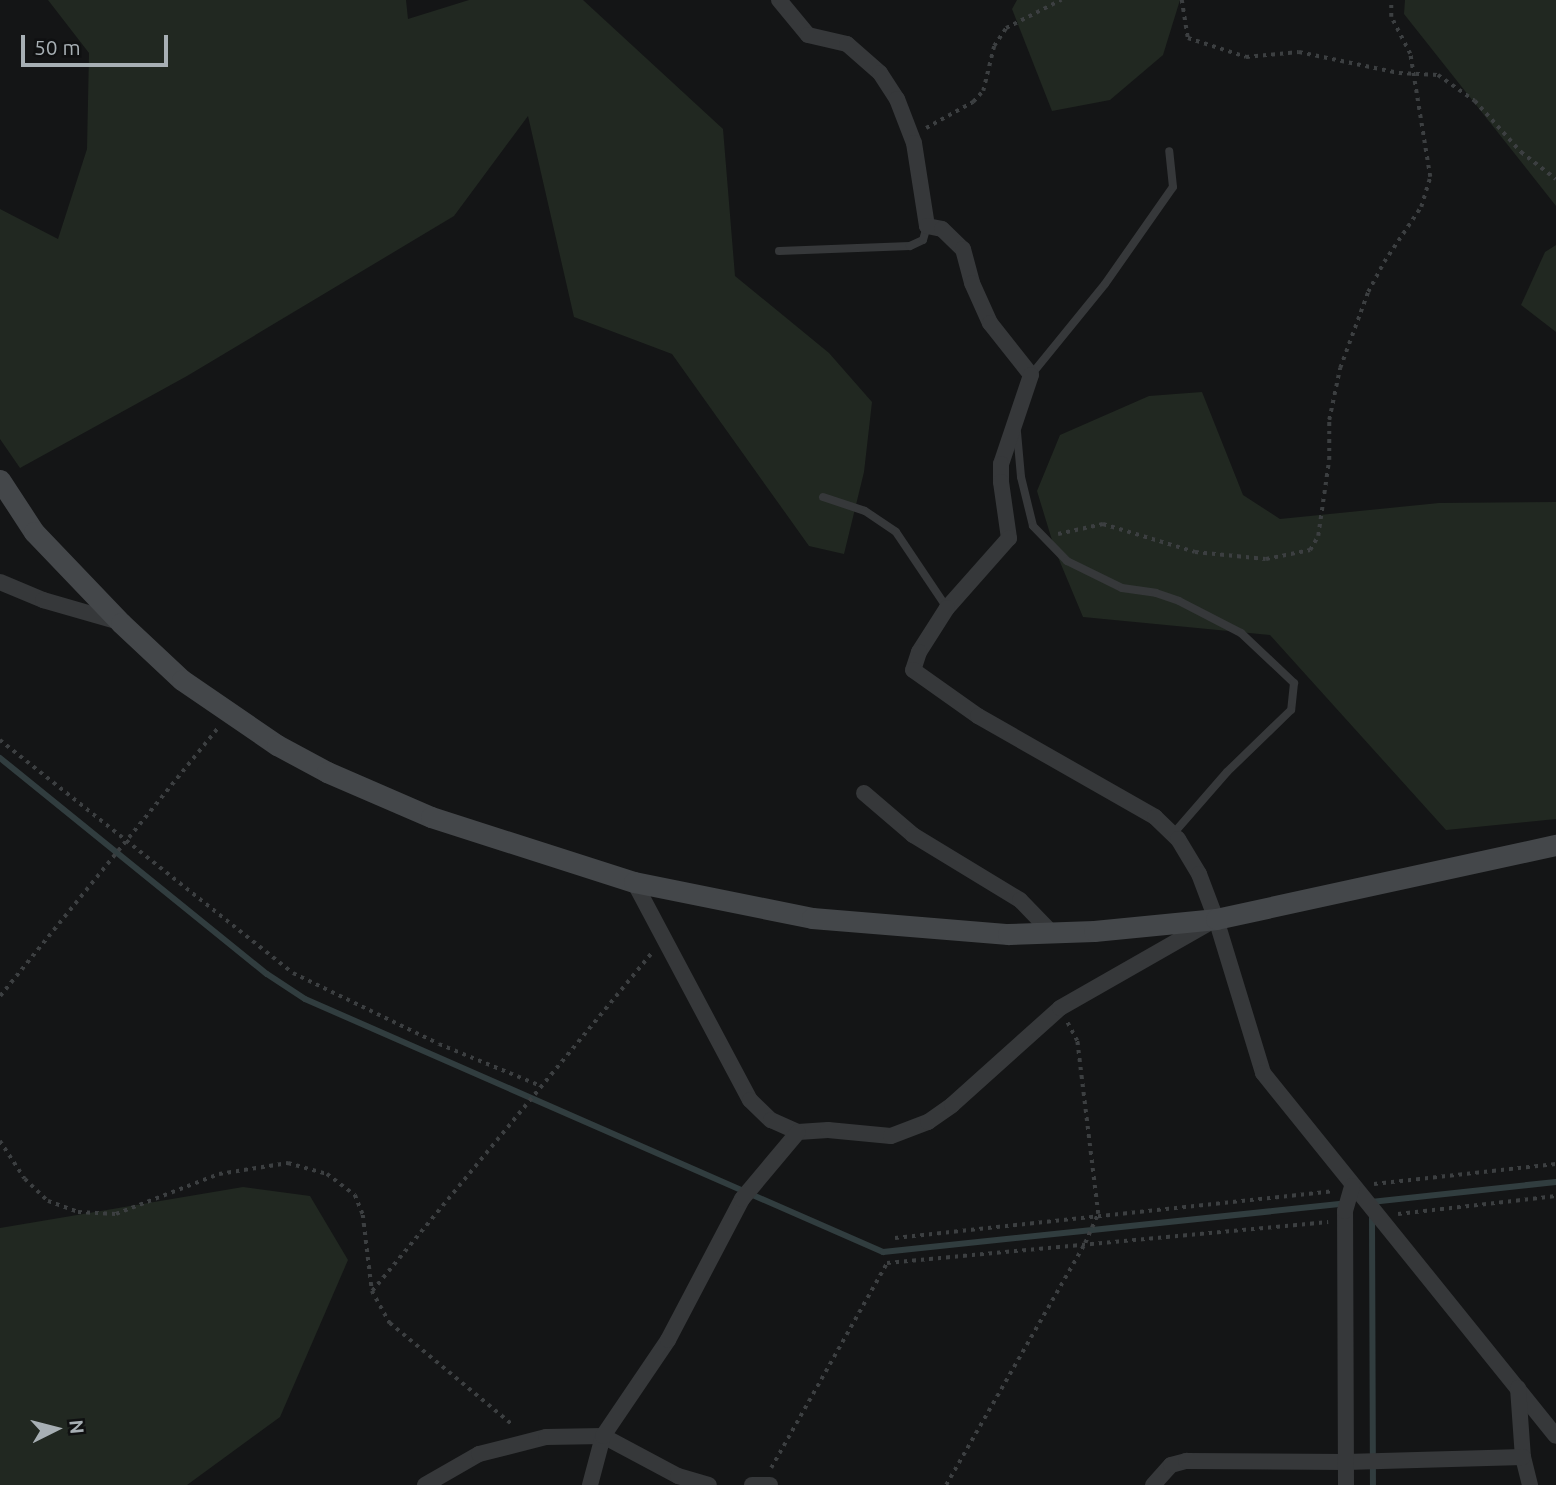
<!DOCTYPE html>
<html>
<head>
<meta charset="utf-8">
<style>
	body { margin:0 }
	#map { position:relative; width:1556px; height:1485px; overflow:hidden; background:#141516; font-family:Ubuntu,sans-serif }
	div>[style] { position:absolute }
	.green>* { inset:0; background:#212821 }
	.stream>* { height:6px; margin:-3px; padding:0 3px; transform-origin:3px; border-radius:3px; background:#313d3f }
	.path>* { height:3.5px; margin-top:-1.75px; transform-origin:0; background:repeating-linear-gradient(90deg,#3c3f41 0 3.5px,transparent 0 8.5px) }
	.lane>* { height:8px; margin:-4px; padding:0 4px; transform-origin:4px; border-radius:4px; background:#36383a }
	.street>* { height:16px; margin:-8px; padding:0 8px; transform-origin:8px; border-radius:8px; background:#36383a }
	.secondary>* { height:21px; margin:-10.5px; padding:0 10.5px; transform-origin:10.5px; border-radius:10.5px; background:#44474a }
	span { translate:-50% -50%; white-space:nowrap; text-align:center; line-height:1.15; -webkit-text-stroke:7px #0f1011; paint-order:stroke }
	.north { position:absolute; left:21px; top:1394px; width:70px; height:70px; -webkit-text-stroke:5px #0f1011; paint-order:stroke; rotate:84deg; font-size:19px; font-weight:700; line-height:28px; text-align:center; color:#a7afb4 }
	.north::after { content:''; display:block; margin:auto; width:24px; height:32px; background:#a7afb4; clip-path:polygon(50% 0,100% 100%,50% 72%,0 100%) }
	.scale { position:absolute; left:21px; top:35px; width:147px; height:32px; box-sizing:border-box; border:4px solid #a7afb4; border-top:0; padding-left:9px; font-size:21px; line-height:24px; white-space:nowrap; color:#a7afb4; -webkit-text-stroke:5px #0f1011; paint-order:stroke }
</style>
</head>
<body>
<div id="map">
	<div class="green">
		<div style="clip-path:polygon(48px 0,406px 0,408px 19px,469px 0,583px 0,723px 129px,735px 276px,829px 353px,872px 402px,864px 472px,844px 554px,809px 546px,672px 354px,574px 317px,528px 116px,454px 216px,187px 376px,20px 468px,0 439px,0 209px,58px 239px,87px 149px,89px 53px)"></div>
		<div style="clip-path:polygon(1017px 0,1180px 0,1163px 55px,1110px 100px,1052px 111px,1012px 9px)"></div>
		<div style="clip-path:polygon(1405px 0,1556px 0,1556px 206px,1404px 14px)"></div>
		<div style="clip-path:polygon(1556px 245px,1556px 332px,1521px 305px,1545px 252px)"></div>
		<div style="clip-path:polygon(1202px 392px,1243px 495px,1280px 519px,1439px 503px,1556px 502px,1556px 819px,1446px 830px,1270px 635px,1083px 617px,1055px 550px,1037px 491px,1060px 435px,1149px 396px)"></div>
		<div style="clip-path:polygon(243px 1187px,310px 1196px,348px 1260px,280px 1417px,187px 1485px,0 1485px,0 1228px)"></div>
	</div>
	<div class="stream">
		<div style="left:0;top:758px;width:343px;rotate:39deg"></div>
		<div style="left:267px;top:974px;width:45px;rotate:33.3deg"></div>
		<div style="left:305px;top:999px;width:631px;rotate:23.64deg"></div>
		<div style="left:883px;top:1252px;width:466px;rotate:-6deg"></div>
		<div style="left:1371px;top:1202px;width:186px;rotate:-6.2deg"></div>
		<div style="left:1372px;top:1214px;width:271px;rotate:89.8deg"></div>
	</div>
	<div class="path">
		<div style="left:1182px;top:0;width:38px;rotate:81deg"></div>
		<div style="left:1188px;top:38px;width:61px;rotate:18.1deg"></div>
		<div style="left:1246px;top:57px;width:53px;rotate:-5.4deg"></div>
		<div style="left:1299px;top:52px;width:102px;rotate:11.9deg"></div>
		<div style="left:1399px;top:73px;width:39px;rotate:3deg"></div>
		<div style="left:1438px;top:75px;width:45px;rotate:35.1deg"></div>
		<div style="left:1475px;top:101px;width:69px;rotate:48deg"></div>
		<div style="left:1521px;top:152px;width:44px;rotate:37.6deg"></div>
		<div style="left:926px;top:128px;width:54px;rotate:-29deg"></div>
		<div style="left:973px;top:102px;width:15px;rotate:-48deg"></div>
		<div style="left:983px;top:91px;width:46px;rotate:-76.3deg"></div>
		<div style="left:994px;top:46px;width:22px;rotate:-56deg"></div>
		<div style="left:1006px;top:28px;width:62px;rotate:-27deg"></div>
		<div style="left:1058px;top:534px;width:46px;rotate:-12.5deg"></div>
		<div style="left:1103px;top:524px;width:96px;rotate:16.9deg"></div>
		<div style="left:1195px;top:552px;width:71px;rotate:5.6deg"></div>
		<div style="left:1266px;top:559px;width:45px;rotate:-11.6deg"></div>
		<div style="left:1310px;top:550px;width:16px;rotate:-60deg"></div>
		<div style="left:1318px;top:536px;width:77px;rotate:-81.8deg"></div>
		<div style="left:1329px;top:460px;width:40px;rotate:-90deg"></div>
		<div style="left:1329px;top:420px;width:53px;rotate:-78.1deg"></div>
		<div style="left:1340px;top:368px;width:81px;rotate:-69.8deg"></div>
		<div style="left:1368px;top:292px;width:34px;rotate:-62deg"></div>
		<div style="left:1384px;top:262px;width:66px;rotate:-56.1deg"></div>
		<div style="left:1421px;top:207px;width:31px;rotate:-73deg"></div>
		<div style="left:1430px;top:177px;width:125px;rotate:-99.2deg"></div>
		<div style="left:1410px;top:54px;width:42px;rotate:-117.2deg"></div>
		<div style="left:1391px;top:17px;width:17px;rotate:-90deg"></div>
		<div style="left:0;top:740px;width:374px;rotate:38.5deg"></div>
		<div style="left:293px;top:973px;width:162px;rotate:25.9deg"></div>
		<div style="left:439px;top:1044px;width:110px;rotate:22.4deg"></div>
		<div style="left:0;top:996px;width:344px;rotate:-50.9deg"></div>
		<div style="left:0;top:1141px;width:45px;rotate:56.7deg"></div>
		<div style="left:25px;top:1179px;width:32px;rotate:44deg"></div>
		<div style="left:48px;top:1201px;width:32px;rotate:20deg"></div>
		<div style="left:78px;top:1212px;width:38px;rotate:3deg"></div>
		<div style="left:116px;top:1214px;width:110px;rotate:-21.2deg"></div>
		<div style="left:219px;top:1174px;width:70px;rotate:-9.1deg"></div>
		<div style="left:288px;top:1163px;width:41px;rotate:15.8deg"></div>
		<div style="left:327px;top:1174px;width:35px;rotate:37deg"></div>
		<div style="left:355px;top:1195px;width:22px;rotate:68deg"></div>
		<div style="left:363px;top:1215px;width:77px;rotate:83.2deg"></div>
		<div style="left:372px;top:1291px;width:37px;rotate:61deg"></div>
		<div style="left:390px;top:1323px;width:161px;rotate:39.7deg"></div>
		<div style="left:1374px;top:1184px;width:183px;rotate:-6.3deg"></div>
		<div style="left:1398px;top:1214px;width:159px;rotate:-6.5deg"></div>
		<div style="left:895px;top:1238px;width:440px;rotate:-6.1deg"></div>
		<div style="left:372px;top:1291px;width:441px;rotate:-50.4deg"></div>
		<div style="left:771px;top:1468px;width:236px;rotate:-60.5deg"></div>
		<div style="left:887px;top:1263px;width:443px;rotate:-5.3deg"></div>
		<div style="left:946px;top:1485px;width:279px;rotate:-60.1deg"></div>
		<div style="left:1085px;top:1243px;width:32px;rotate:-66deg"></div>
		<div style="left:1098px;top:1214px;width:174px;rotate:-96.9deg"></div>
		<div style="left:1077px;top:1041px;width:21px;rotate:-118deg"></div>
	</div>
	<div class="lane">
		<div style="left:779px;top:251px;width:131px;rotate:-2.2deg"></div>
		<div style="left:910px;top:246px;width:14px;rotate:-25deg"></div>
		<div style="left:923px;top:240px;width:15px;rotate:-74deg"></div>
		<div style="left:1031px;top:375px;width:117px;rotate:-50.9deg"></div>
		<div style="left:1105px;top:284px;width:118px;rotate:-55deg"></div>
		<div style="left:1173px;top:187px;width:36px;rotate:-96deg"></div>
		<div style="left:1017px;top:432px;width:45px;rotate:84.9deg"></div>
		<div style="left:1021px;top:477px;width:50px;rotate:76.2deg"></div>
		<div style="left:1033px;top:526px;width:49px;rotate:45.8deg"></div>
		<div style="left:1067px;top:561px;width:61px;rotate:26.1deg"></div>
		<div style="left:1122px;top:588px;width:34px;rotate:8deg"></div>
		<div style="left:1156px;top:593px;width:24px;rotate:19deg"></div>
		<div style="left:1179px;top:601px;width:70px;rotate:27.3deg"></div>
		<div style="left:1241px;top:633px;width:73px;rotate:43.3deg"></div>
		<div style="left:1294px;top:683px;width:27px;rotate:96deg"></div>
		<div style="left:1291px;top:710px;width:89px;rotate:135.9deg"></div>
		<div style="left:1227px;top:772px;width:82px;rotate:131.1deg"></div>
		<div style="left:823px;top:497px;width:44px;rotate:18.4deg"></div>
		<div style="left:865px;top:511px;width:37px;rotate:34deg"></div>
		<div style="left:896px;top:532px;width:92px;rotate:56.1deg"></div>
	</div>
	<div class="street">
		<div style="left:779px;top:0;width:45px;rotate:50.4deg"></div>
		<div style="left:808px;top:35px;width:40px;rotate:13deg"></div>
		<div style="left:847px;top:44px;width:44px;rotate:41.3deg"></div>
		<div style="left:880px;top:73px;width:31px;rotate:57deg"></div>
		<div style="left:897px;top:99px;width:47px;rotate:68.9deg"></div>
		<div style="left:914px;top:143px;width:84px;rotate:81.1deg"></div>
		<div style="left:927px;top:226px;width:15px;rotate:11deg"></div>
		<div style="left:942px;top:229px;width:29px;rotate:44deg"></div>
		<div style="left:963px;top:249px;width:35px;rotate:75deg"></div>
		<div style="left:972px;top:283px;width:44px;rotate:65.8deg"></div>
		<div style="left:990px;top:323px;width:66px;rotate:51.7deg"></div>
		<div style="left:1031px;top:375px;width:94px;rotate:108.6deg"></div>
		<div style="left:1001px;top:464px;width:18px;rotate:90deg"></div>
		<div style="left:1001px;top:482px;width:57px;rotate:81.9deg"></div>
		<div style="left:1009px;top:538px;width:94px;rotate:131.5deg"></div>
		<div style="left:947px;top:608px;width:52px;rotate:122.5deg"></div>
		<div style="left:919px;top:652px;width:19px;rotate:108deg"></div>
		<div style="left:913px;top:670px;width:80px;rotate:35.3deg"></div>
		<div style="left:978px;top:716px;width:204px;rotate:29.7deg"></div>
		<div style="left:1155px;top:817px;width:32px;rotate:44deg"></div>
		<div style="left:1178px;top:839px;width:41px;rotate:59deg"></div>
		<div style="left:1199px;top:874px;width:48px;rotate:69.3deg"></div>
		<div style="left:1216px;top:919px;width:161px;rotate:73deg"></div>
		<div style="left:1263px;top:1073px;width:466px;rotate:51.1deg"></div>
		<div style="left:0;top:582px;width:47px;rotate:22.7deg"></div>
		<div style="left:43px;top:600px;width:79px;rotate:16.1deg"></div>
		<div style="left:864px;top:793px;width:65px;rotate:40.6deg"></div>
		<div style="left:913px;top:835px;width:125px;rotate:31.3deg"></div>
		<div style="left:1020px;top:900px;width:45px;rotate:45.9deg"></div>
		<div style="left:634px;top:882px;width:247px;rotate:62deg"></div>
		<div style="left:750px;top:1100px;width:29px;rotate:44deg"></div>
		<div style="left:771px;top:1120px;width:30px;rotate:24deg"></div>
		<div style="left:798px;top:1132px;width:30px;rotate:-4deg"></div>
		<div style="left:828px;top:1130px;width:63px;rotate:5.4deg"></div>
		<div style="left:891px;top:1136px;width:40px;rotate:-21deg"></div>
		<div style="left:928px;top:1122px;width:29px;rotate:-35deg"></div>
		<div style="left:952px;top:1105px;width:145px;rotate:-41.9deg"></div>
		<div style="left:1060px;top:1008px;width:174px;rotate:-29.7deg"></div>
		<div style="left:1518px;top:1388px;width:69px;rotate:85.9deg"></div>
		<div style="left:1523px;top:1457px;width:29px;rotate:76deg"></div>
		<div style="left:425px;top:1485px;width:62px;rotate:-29.9deg"></div>
		<div style="left:479px;top:1454px;width:69px;rotate:-14.2deg"></div>
		<div style="left:546px;top:1437px;width:57px;rotate:-1deg"></div>
		<div style="left:603px;top:1436px;width:85px;rotate:28.1deg"></div>
		<div style="left:678px;top:1476px;width:32px;rotate:16deg"></div>
		<div style="left:590px;top:1485px;width:51px;rotate:-75.1deg"></div>
		<div style="left:603px;top:1436px;width:116px;rotate:-55.9deg"></div>
		<div style="left:668px;top:1340px;width:159px;rotate:-62.3deg"></div>
		<div style="left:742px;top:1199px;width:87px;rotate:-50.1deg"></div>
		<div style="left:752px;top:1485px;width:18px"></div>
		<div style="left:1153px;top:1485px;width:27px;rotate:-48deg"></div>
		<div style="left:1171px;top:1465px;width:16px;rotate:-15deg"></div>
		<div style="left:1186px;top:1461px;width:160px;rotate:0.4deg"></div>
		<div style="left:1346px;top:1462px;width:177px;rotate:-1.6deg"></div>
		<div style="left:1346px;top:1485px;width:274px;rotate:-90.2deg"></div>
		<div style="left:1345px;top:1211px;width:26px;rotate:-74deg"></div>
	</div>
	<div class="secondary">
		<div style="left:0;top:480px;width:62px;rotate:56.8deg"></div>
		<div style="left:34px;top:532px;width:126px;rotate:46.3deg"></div>
		<div style="left:121px;top:623px;width:83px;rotate:43.1deg"></div>
		<div style="left:182px;top:680px;width:115px;rotate:34.4deg"></div>
		<div style="left:277px;top:745px;width:57px;rotate:28.4deg"></div>
		<div style="left:327px;top:772px;width:113px;rotate:23.4deg"></div>
		<div style="left:431px;top:817px;width:213px;rotate:17.8deg"></div>
		<div style="left:634px;top:882px;width:182px;rotate:11.4deg"></div>
		<div style="left:812px;top:918px;width:197px;rotate:4.7deg"></div>
		<div style="left:1008px;top:934px;width:86px;rotate:-2deg"></div>
		<div style="left:1094px;top:931px;width:123px;rotate:-5.6deg"></div>
		<div style="left:1216px;top:919px;width:348px;rotate:-12.3deg"></div>
	</div>
	<div class="north">N</div>
	<div class="scale">50 m</div>
</div>
</body>
</html>
